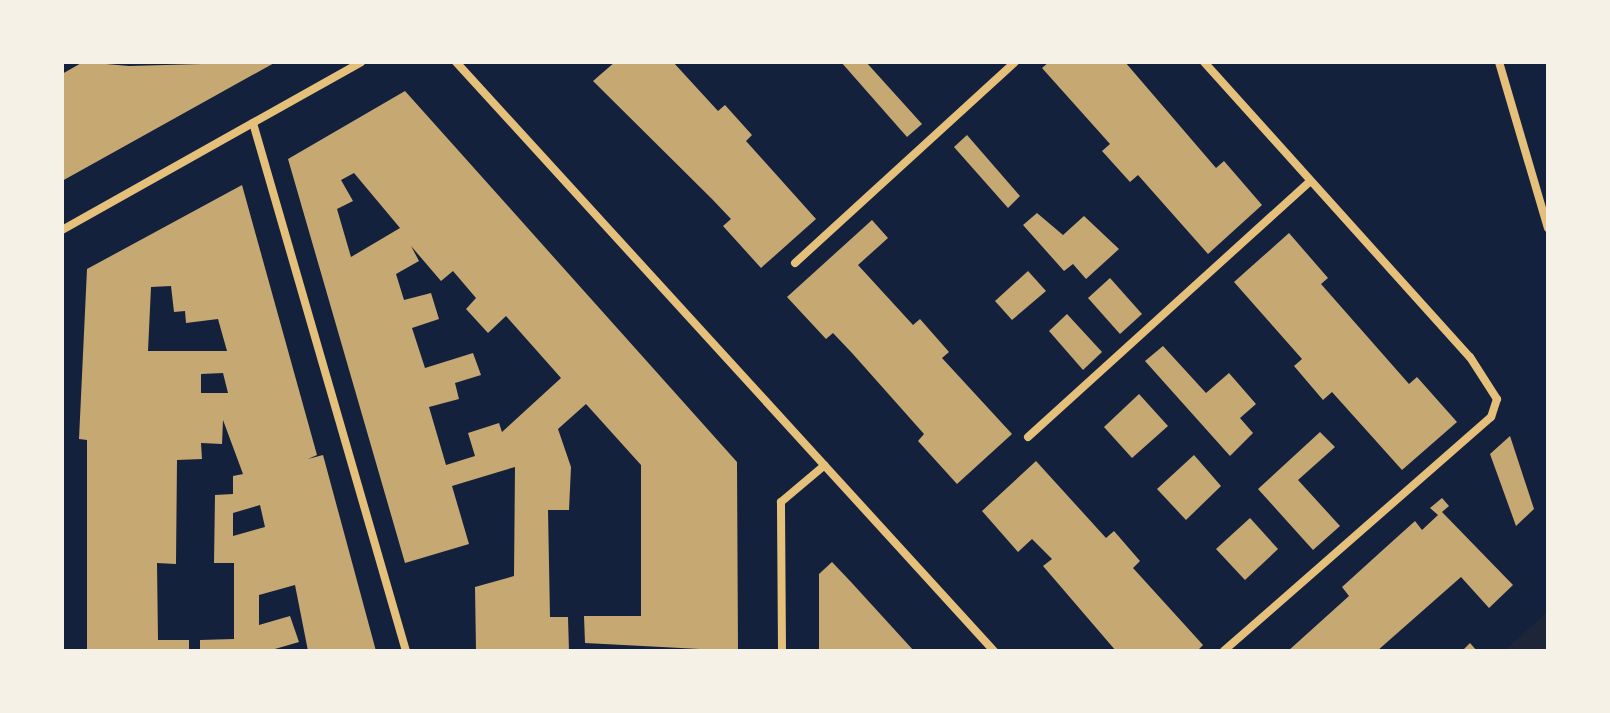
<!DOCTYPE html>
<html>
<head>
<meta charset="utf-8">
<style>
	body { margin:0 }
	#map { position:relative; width:1610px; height:713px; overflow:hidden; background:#14213d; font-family:"PT Sans Narrow",sans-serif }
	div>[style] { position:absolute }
	.green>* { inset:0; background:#1d2539 }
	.building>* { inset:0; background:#c6a872 }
	.minor>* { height:8px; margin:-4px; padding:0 4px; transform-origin:4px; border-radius:4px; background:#e5c07b }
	span { translate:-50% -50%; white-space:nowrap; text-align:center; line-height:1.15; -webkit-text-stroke:8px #f6f1e7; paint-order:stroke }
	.frame { position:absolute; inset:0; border:64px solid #f6f1e7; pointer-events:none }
</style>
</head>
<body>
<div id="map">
	<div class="green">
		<div style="clip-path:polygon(1548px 611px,1548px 651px,1504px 651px)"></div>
	</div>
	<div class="building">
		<div style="clip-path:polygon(83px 62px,129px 66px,276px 62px,62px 181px,62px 74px)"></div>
		<div style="clip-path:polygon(615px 62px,673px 62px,718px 111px,725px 105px,752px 135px,746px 141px,816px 219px,761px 268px,723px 226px,731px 219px,712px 199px,593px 81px)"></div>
		<div style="clip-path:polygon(841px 62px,866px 62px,922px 124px,907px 137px)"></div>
		<div style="clip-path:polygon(1049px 62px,1125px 62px,1216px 168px,1224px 161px,1262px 205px,1208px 254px,1138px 175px,1130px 182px,1102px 151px,1110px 144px,1042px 68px)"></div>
		<div style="clip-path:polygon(evenodd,405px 91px,737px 462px,738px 651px,585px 643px,584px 616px,641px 616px,641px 465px,586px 404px,558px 429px,571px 467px,569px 510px,548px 510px,550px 617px,568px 617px,569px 651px,476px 651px,475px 587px,514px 576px,515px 467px,452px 486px,469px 544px,405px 563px,288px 159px,405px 91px,354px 173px,400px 228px,351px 257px,337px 209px,353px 201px,341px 180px,354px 173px,405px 91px,411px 246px,441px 281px,453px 271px,476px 298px,466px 309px,488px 333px,506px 316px,561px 378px,502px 432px,499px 423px,468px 433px,475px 456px,446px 465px,429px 407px,459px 399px,455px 383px,481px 375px,473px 353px,425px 368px,412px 328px,439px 319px,431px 293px,404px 300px,396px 274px,419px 261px,411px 246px)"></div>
		<div style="clip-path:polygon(967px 135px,1020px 196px,1008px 208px,954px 147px)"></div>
		<div style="clip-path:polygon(evenodd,242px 185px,317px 455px,308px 459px,323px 455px,376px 651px,308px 651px,295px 585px,259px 595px,259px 625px,290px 616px,299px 642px,268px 651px,200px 651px,200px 640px,234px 639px,234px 563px,214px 563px,215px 495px,233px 494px,233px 476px,243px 474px,223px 420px,222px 444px,201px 443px,202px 459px,177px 460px,176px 564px,157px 563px,158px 640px,189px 640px,189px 651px,87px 651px,87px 440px,79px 439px,87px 269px,242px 185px,171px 286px,174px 312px,185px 311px,186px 323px,218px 319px,227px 351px,148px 351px,151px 287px,171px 286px,242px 185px,223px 373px,228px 393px,201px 393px,201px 374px,223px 373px,242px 185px,260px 505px,265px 527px,233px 536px,233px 513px,260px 505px)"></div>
		<div style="clip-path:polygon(1037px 213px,1063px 235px,1084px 216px,1119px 249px,1086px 279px,1073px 264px,1064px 271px,1023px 225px)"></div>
		<div style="clip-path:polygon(872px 220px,888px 238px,858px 265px,913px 325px,920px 319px,949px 352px,942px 358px,1012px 434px,957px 484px,918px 441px,924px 434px,852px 353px,833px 333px,826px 339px,787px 297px)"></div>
		<div style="clip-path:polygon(1289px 233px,1328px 278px,1321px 284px,1409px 384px,1417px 377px,1457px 422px,1402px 470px,1332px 392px,1323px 400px,1294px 366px,1302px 359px,1234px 282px)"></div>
		<div style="clip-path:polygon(1028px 271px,1046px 291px,1012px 320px,995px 301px)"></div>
		<div style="clip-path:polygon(1110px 278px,1142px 314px,1120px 334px,1088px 298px)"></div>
		<div style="clip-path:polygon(1067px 314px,1102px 352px,1083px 370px,1049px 331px)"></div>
		<div style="clip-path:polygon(1163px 346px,1206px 393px,1229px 373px,1256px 404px,1240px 418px,1253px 433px,1230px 456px,1145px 361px)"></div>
		<div style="clip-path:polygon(1139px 394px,1168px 426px,1132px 458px,1104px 427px)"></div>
		<div style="clip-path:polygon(1320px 432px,1335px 447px,1298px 480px,1340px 526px,1313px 550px,1258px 489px)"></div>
		<div style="clip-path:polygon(1510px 436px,1534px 509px,1516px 526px,1490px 454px)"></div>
		<div style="clip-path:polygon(1194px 455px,1221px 486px,1186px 520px,1157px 489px)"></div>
		<div style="clip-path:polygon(1036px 461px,1106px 538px,1114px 531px,1140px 561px,1133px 568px,1203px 645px,1197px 651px,1116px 651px,1043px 566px,1052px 559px,1032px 539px,1018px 552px,982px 511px)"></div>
		<div style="clip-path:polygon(1442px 498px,1449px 506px,1442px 512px,1513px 585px,1489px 608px,1461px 577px,1377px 651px,1288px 651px,1349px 596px,1342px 587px,1385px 548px,1415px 521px,1422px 530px,1438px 515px,1430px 508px)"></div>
		<div style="clip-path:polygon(1250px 518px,1278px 549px,1245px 580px,1216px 549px)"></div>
		<div style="clip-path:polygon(832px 562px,851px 582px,914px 651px,819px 651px,819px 574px)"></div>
		<div style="clip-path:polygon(1470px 643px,1477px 651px,1462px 651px)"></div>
	</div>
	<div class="minor">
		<div style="left:456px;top:62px;width:798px;rotate:47.59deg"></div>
		<div style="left:1204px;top:62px;width:397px;rotate:48deg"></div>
		<div style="left:1470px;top:357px;width:50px;rotate:57.3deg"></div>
		<div style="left:1497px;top:399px;width:19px;rotate:108deg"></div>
		<div style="left:1491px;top:417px;width:355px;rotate:138.8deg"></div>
		<div style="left:1499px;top:62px;width:173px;rotate:73.6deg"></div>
		<div style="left:253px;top:123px;width:550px;rotate:73.84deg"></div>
		<div style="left:62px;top:230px;width:343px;rotate:-29.3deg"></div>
		<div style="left:795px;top:263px;width:298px;rotate:-42.4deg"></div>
		<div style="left:1028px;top:437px;width:379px;rotate:-42.2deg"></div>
		<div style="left:782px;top:651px;width:149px;rotate:-90.4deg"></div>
		<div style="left:781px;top:502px;width:57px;rotate:-40.1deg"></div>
	</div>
	<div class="frame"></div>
</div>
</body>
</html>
